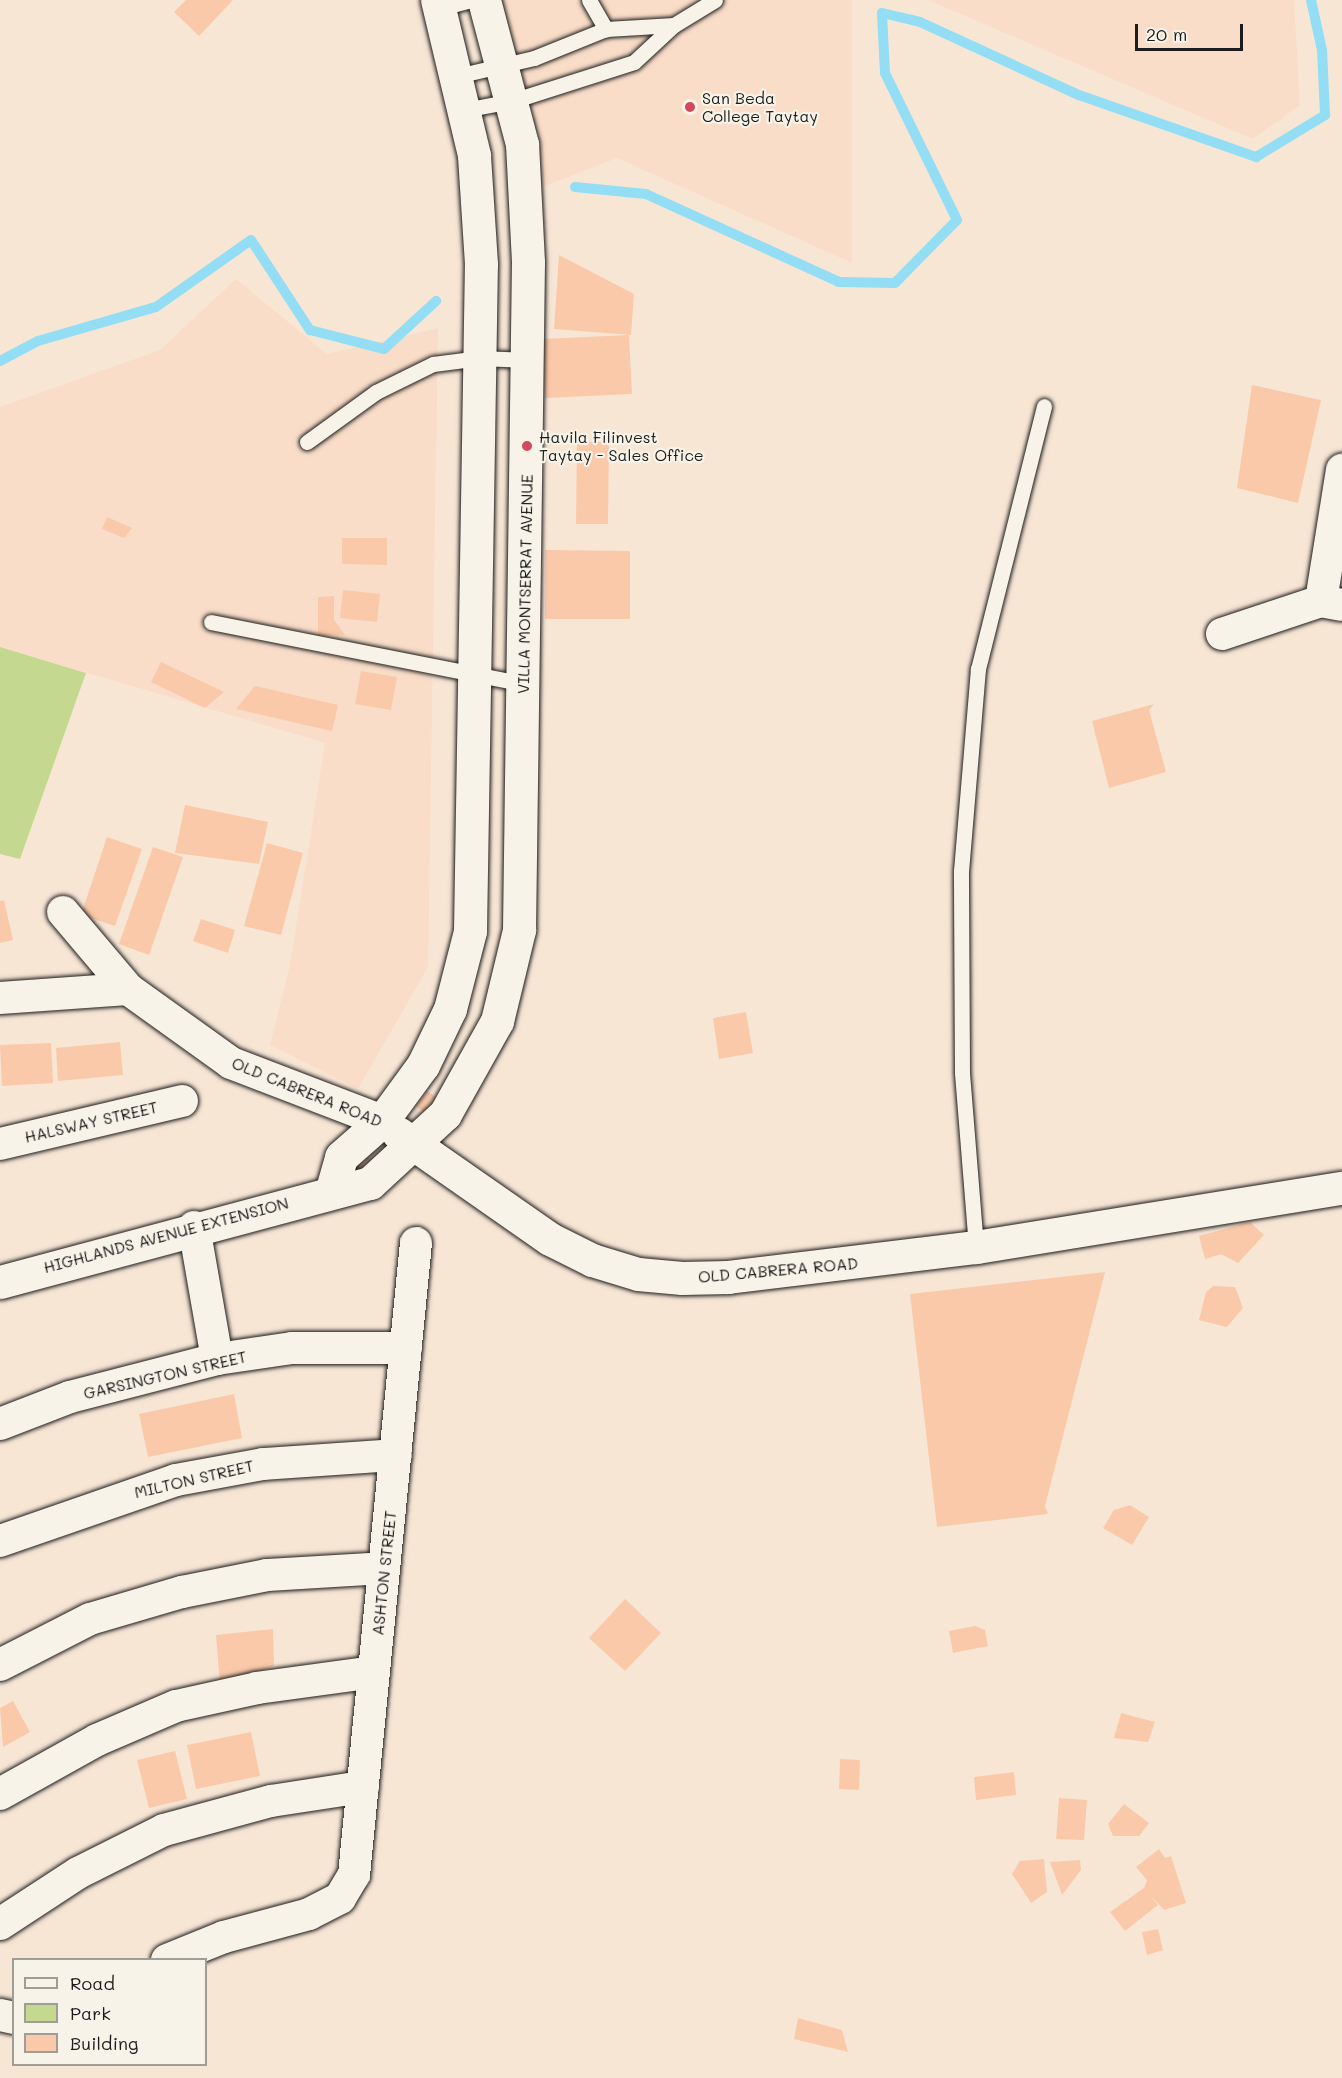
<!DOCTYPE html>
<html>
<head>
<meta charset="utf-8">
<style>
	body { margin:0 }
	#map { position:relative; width:1342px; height:2078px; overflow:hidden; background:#f8e6d5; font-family:Mali,sans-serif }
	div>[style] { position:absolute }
	.built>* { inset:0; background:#f9ddc8 }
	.green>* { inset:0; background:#c4d98f }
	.stream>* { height:10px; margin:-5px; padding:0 5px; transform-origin:5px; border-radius:5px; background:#93def4 }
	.building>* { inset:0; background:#fac9aa }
	.roads { filter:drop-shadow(0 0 2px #1c1c1c) drop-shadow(0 0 2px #1c1c1c) }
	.lane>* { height:15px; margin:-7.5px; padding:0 7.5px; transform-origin:7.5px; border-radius:7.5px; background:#f7f3e8 }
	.street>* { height:32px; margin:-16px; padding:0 16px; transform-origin:16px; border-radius:16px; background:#f7f3e8 }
	.secondary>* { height:33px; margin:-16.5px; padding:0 16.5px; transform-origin:16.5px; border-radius:16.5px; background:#f7f3e8 }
	.dots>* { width:16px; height:16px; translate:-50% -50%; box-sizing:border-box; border:3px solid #f7f3e8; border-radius:50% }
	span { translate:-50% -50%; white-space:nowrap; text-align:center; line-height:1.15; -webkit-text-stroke:4.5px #f7f3e8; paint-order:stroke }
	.poi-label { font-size:16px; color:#1c1c1c }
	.left { translate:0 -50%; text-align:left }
	.street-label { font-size:16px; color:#1c1c1c }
	.legend { position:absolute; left:12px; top:1958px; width:195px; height:108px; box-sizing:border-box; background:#f7f3e8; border:2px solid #9f9d96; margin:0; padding:8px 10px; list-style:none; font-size:18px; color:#1c1c1c }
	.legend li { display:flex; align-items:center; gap:12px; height:30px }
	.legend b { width:30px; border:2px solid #9f9d96 }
	.scale { position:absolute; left:1135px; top:24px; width:108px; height:27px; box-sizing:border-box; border:3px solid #1c1c1c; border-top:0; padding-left:8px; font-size:18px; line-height:21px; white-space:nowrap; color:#1c1c1c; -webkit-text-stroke:4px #f7f3e8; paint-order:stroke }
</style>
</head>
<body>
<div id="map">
	<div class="built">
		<div style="clip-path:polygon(497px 0,852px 0,852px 263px,617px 158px,543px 187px,517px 56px)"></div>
		<div style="clip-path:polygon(928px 0,1294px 0,1300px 105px,1253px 139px)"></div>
		<div style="clip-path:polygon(236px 279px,327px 354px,438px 328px,428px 967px,358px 1089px,270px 1045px,290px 965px,325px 743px,0 647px,0 407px,160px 350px)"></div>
	</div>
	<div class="green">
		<div style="clip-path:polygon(0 647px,86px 673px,20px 859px,0 854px)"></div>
	</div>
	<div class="stream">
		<div style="left:575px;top:187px;width:71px;rotate:5.6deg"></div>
		<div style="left:646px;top:194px;width:212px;rotate:24.5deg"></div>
		<div style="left:839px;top:282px;width:56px;rotate:1deg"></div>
		<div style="left:895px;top:283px;width:88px;rotate:-45.5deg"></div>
		<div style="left:957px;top:220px;width:164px;rotate:-116.1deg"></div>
		<div style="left:885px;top:73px;width:60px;rotate:-92.9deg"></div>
		<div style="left:882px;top:13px;width:39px;rotate:13deg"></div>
		<div style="left:920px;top:22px;width:175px;rotate:24.7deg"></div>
		<div style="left:1079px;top:95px;width:188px;rotate:19.3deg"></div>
		<div style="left:1256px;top:157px;width:81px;rotate:-31.3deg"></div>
		<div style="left:1325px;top:115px;width:65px;rotate:-92.6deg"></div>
		<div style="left:1322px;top:50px;width:51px;rotate:-102.4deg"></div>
		<div style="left:0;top:361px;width:43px;rotate:-27.8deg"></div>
		<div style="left:38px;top:341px;width:123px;rotate:-16.1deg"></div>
		<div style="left:156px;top:307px;width:116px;rotate:-35.2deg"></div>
		<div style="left:251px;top:240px;width:108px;rotate:56.8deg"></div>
		<div style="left:310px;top:330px;width:76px;rotate:14.4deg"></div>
		<div style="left:384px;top:349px;width:71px;rotate:-42.7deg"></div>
	</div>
	<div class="building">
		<div style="clip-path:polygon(186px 0,233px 0,199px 36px,174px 12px)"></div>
		<div style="clip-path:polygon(559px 255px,634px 294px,631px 335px,554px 329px)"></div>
		<div style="clip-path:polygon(629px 335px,632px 394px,545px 398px,542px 339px)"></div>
		<div style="clip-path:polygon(1252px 385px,1321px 400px,1298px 503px,1237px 488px)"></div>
		<div style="clip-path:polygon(577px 442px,609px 442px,608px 524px,576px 524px)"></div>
		<div style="clip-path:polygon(107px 517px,132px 528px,124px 538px,102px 529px)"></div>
		<div style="clip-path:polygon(342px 538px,387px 538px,387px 565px,342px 564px)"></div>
		<div style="clip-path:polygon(545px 550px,630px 551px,630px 619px,545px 619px)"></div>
		<div style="clip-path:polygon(343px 590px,380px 594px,377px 622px,340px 618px)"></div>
		<div style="clip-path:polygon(334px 596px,334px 620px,345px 635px,318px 635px,318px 597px)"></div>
		<div style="clip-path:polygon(161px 662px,224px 692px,205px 708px,151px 682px)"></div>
		<div style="clip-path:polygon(361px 671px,397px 677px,391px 710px,355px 704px)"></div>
		<div style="clip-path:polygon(255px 686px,338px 705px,332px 731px,236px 709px)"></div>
		<div style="clip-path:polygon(1154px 704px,1149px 710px,1166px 772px,1109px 788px,1092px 721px)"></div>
		<div style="clip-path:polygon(185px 805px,268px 822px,259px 864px,175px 853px)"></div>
		<div style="clip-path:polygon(107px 837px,142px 849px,115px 926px,81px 915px)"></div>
		<div style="clip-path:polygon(267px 843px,303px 853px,281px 935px,244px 926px)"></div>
		<div style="clip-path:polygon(153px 847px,183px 857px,149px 955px,119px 944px)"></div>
		<div style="clip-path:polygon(4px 900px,13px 940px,0 943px,0 901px)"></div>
		<div style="clip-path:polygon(201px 919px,235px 930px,228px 953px,193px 941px)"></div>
		<div style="clip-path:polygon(746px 1012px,753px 1053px,719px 1059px,713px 1018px)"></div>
		<div style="clip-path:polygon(120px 1042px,123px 1075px,58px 1081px,56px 1048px)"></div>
		<div style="clip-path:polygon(51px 1043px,53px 1083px,2px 1086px,0 1045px)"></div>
		<div style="clip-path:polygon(427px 1091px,436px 1097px,425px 1113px,416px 1106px)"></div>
		<div style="clip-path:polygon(366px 1155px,373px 1163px,361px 1174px,354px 1166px)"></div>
		<div style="clip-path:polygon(1250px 1222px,1264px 1235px,1238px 1263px,1221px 1254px,1205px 1259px,1199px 1236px)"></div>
		<div style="clip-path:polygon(1105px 1272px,1045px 1506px,1048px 1514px,937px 1527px,910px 1294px)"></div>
		<div style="clip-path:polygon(1213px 1286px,1235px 1287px,1243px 1308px,1227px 1327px,1199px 1320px,1206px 1292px)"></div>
		<div style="clip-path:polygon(234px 1394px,242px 1438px,148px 1457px,139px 1414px)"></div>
		<div style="clip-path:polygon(1130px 1505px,1149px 1517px,1132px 1545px,1103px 1528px,1114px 1510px)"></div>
		<div style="clip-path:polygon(625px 1599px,661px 1633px,625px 1671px,589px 1638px)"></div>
		<div style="clip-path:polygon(975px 1626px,985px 1630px,988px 1646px,953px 1653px,949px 1631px)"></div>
		<div style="clip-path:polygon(273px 1629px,274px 1666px,220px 1684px,216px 1635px)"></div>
		<div style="clip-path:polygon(13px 1701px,30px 1732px,3px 1747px,0 1708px)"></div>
		<div style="clip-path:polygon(1121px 1713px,1155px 1722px,1148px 1742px,1114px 1738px)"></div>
		<div style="clip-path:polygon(251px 1732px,260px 1776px,196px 1789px,187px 1745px)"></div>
		<div style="clip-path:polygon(175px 1751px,187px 1799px,149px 1808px,137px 1760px)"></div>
		<div style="clip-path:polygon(840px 1759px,860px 1760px,859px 1790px,839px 1789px)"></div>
		<div style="clip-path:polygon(1014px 1772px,1016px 1795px,976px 1800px,974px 1777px)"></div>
		<div style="clip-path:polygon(1059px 1798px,1087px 1800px,1084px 1840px,1056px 1839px)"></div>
		<div style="clip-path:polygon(1124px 1804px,1149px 1823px,1139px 1836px,1113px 1836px,1108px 1824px)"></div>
		<div style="clip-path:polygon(1159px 1849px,1165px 1858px,1171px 1856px,1186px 1903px,1164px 1910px,1150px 1895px,1158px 1905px,1125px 1931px,1110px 1912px,1144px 1888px,1147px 1880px,1136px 1867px)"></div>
		<div style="clip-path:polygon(1044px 1859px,1047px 1892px,1031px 1903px,1012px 1874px,1020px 1861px)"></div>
		<div style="clip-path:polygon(1080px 1860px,1081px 1870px,1062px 1895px,1050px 1862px)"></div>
		<div style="clip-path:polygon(1158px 1929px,1163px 1950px,1147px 1955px,1142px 1932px)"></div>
		<div style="clip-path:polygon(798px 2018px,842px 2030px,848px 2052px,794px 2039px)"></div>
	</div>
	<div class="roads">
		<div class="lane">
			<div style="left:589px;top:0;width:34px;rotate:60deg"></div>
			<div style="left:441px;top:8px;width:31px;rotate:-15deg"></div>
			<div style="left:457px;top:76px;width:79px;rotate:-13.2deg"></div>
			<div style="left:534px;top:58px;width:78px;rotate:-21.9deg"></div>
			<div style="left:606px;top:29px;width:68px;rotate:-3.4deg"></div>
			<div style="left:464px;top:110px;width:49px;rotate:-10.6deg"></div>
			<div style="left:512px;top:101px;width:128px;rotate:-17.7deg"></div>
			<div style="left:634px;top:62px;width:54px;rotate:-42.8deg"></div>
			<div style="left:674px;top:25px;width:48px;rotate:-31.4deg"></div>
			<div style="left:307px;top:442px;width:85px;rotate:-35.9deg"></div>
			<div style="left:376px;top:392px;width:64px;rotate:-26.2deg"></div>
			<div style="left:433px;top:364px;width:47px;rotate:-7.3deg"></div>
			<div style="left:480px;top:358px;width:48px;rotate:2.4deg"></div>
			<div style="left:211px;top:622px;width:318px;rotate:11.2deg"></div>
			<div style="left:976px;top:1247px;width:175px;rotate:-94.6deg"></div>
			<div style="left:962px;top:1073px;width:202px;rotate:-90.3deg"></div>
			<div style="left:961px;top:871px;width:203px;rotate:-85.2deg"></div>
			<div style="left:978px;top:669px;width:271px;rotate:-75.9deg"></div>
		</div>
		<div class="street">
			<div style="left:1321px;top:601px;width:133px;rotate:-80.9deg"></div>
			<div style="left:1222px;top:634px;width:104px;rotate:-18.4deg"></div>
			<div style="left:1321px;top:601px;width:20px;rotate:11deg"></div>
			<div style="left:63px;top:912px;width:101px;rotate:49.8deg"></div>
			<div style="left:128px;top:989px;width:127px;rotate:35.7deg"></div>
			<div style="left:231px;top:1063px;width:162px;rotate:21deg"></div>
			<div style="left:0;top:998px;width:128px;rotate:-4deg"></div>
			<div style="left:0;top:1144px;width:187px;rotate:-13.3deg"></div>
			<div style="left:194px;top:1227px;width:134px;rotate:80.1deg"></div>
			<div style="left:0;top:1424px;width:75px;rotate:-21.1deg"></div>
			<div style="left:70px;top:1397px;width:152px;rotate:-14.5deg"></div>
			<div style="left:217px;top:1359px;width:76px;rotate:-8.3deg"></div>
			<div style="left:292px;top:1348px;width:114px"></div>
			<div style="left:0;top:1541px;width:186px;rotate:-19.1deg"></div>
			<div style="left:176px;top:1480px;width:88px;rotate:-10.4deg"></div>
			<div style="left:263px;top:1464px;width:133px;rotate:-3.9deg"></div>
			<div style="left:0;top:1665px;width:101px;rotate:-27.1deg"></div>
			<div style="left:90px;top:1619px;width:96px;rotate:-16.4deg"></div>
			<div style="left:182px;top:1592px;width:87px;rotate:-11.3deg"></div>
			<div style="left:267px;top:1575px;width:117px;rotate:-3.4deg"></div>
			<div style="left:0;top:1794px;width:111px;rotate:-29.1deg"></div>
			<div style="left:97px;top:1740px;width:86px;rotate:-23.3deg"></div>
			<div style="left:176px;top:1706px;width:83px;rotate:-12.5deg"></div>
			<div style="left:257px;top:1688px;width:118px;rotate:-7.8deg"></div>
			<div style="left:0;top:1924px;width:93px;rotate:-33.2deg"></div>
			<div style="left:78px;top:1873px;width:96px;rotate:-26.6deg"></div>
			<div style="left:164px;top:1830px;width:111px;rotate:-15.2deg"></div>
			<div style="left:271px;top:1801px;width:93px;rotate:-8.7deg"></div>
			<div style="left:167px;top:1960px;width:61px;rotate:-22deg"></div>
			<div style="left:224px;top:1937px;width:88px;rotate:-15.1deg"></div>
			<div style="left:309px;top:1914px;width:35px;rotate:-27deg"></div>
			<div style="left:340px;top:1898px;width:27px;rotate:-59deg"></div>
			<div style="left:354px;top:1875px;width:635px;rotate:-84.4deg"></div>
			<div style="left:0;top:2015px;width:14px;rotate:12deg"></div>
		</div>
		<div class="secondary">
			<div style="left:398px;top:1133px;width:185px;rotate:34.9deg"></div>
			<div style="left:550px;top:1239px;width:47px;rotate:26.6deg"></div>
			<div style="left:592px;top:1260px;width:48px;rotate:16.9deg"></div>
			<div style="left:638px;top:1274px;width:44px;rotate:5.2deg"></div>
			<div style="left:682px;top:1278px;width:46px;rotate:-1.2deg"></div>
			<div style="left:728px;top:1277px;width:250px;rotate:-6.9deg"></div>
			<div style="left:976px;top:1247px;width:371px;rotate:-9.2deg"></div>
			<div style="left:332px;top:1189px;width:33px;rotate:-74deg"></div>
			<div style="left:341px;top:1157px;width:55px;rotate:-41.3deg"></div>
			<div style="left:382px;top:1121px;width:69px;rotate:-53.8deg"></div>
			<div style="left:423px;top:1065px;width:62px;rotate:-64.3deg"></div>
			<div style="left:450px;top:1009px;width:81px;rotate:-75.6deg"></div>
			<div style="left:470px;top:931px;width:667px;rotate:-89.06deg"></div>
			<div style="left:481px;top:264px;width:109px;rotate:-93.7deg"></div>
			<div style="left:474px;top:155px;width:159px;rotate:-103.4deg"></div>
			<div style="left:0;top:1282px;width:383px;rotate:-15deg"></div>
			<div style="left:370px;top:1183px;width:102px;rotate:-42.6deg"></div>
			<div style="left:445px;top:1114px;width:107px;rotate:-60.8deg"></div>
			<div style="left:497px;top:1021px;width:94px;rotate:-76.4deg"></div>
			<div style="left:519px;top:930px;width:668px;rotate:-89.23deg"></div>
			<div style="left:528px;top:262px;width:118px;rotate:-92.9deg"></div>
			<div style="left:522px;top:144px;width:149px;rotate:-104.8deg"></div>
		</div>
	</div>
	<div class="dots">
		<div style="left:690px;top:107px;background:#d1495b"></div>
		<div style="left:527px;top:446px;background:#d1495b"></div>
	</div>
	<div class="poi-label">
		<span class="left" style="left:702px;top:107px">San Beda<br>College Taytay</span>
		<span class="left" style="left:539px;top:446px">Havila Filinvest<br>Taytay - Sales Office</span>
	</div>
	<div class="street-label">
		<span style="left:525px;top:584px;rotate:-89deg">VILLA MONTSERRAT AVENUE</span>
		<span style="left:307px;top:1092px;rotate:22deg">OLD CABRERA ROAD</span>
		<span style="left:91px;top:1122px;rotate:-13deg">HALSWAY STREET</span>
		<span style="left:166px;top:1235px;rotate:-15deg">HIGHLANDS AVENUE EXTENSION</span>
		<span style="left:778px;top:1270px;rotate:-5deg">OLD CABRERA ROAD</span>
		<span style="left:165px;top:1375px;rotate:-13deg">GARSINGTON STREET</span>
		<span style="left:194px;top:1479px;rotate:-13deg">MILTON STREET</span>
		<span style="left:384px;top:1573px;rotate:-84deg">ASHTON STREET</span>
	</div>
	<ul class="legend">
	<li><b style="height:8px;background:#f7f3e8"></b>Road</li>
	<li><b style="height:16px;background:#c4d98f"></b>Park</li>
	<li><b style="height:16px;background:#fac9aa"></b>Building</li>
	</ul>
	<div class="scale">20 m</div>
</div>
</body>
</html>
